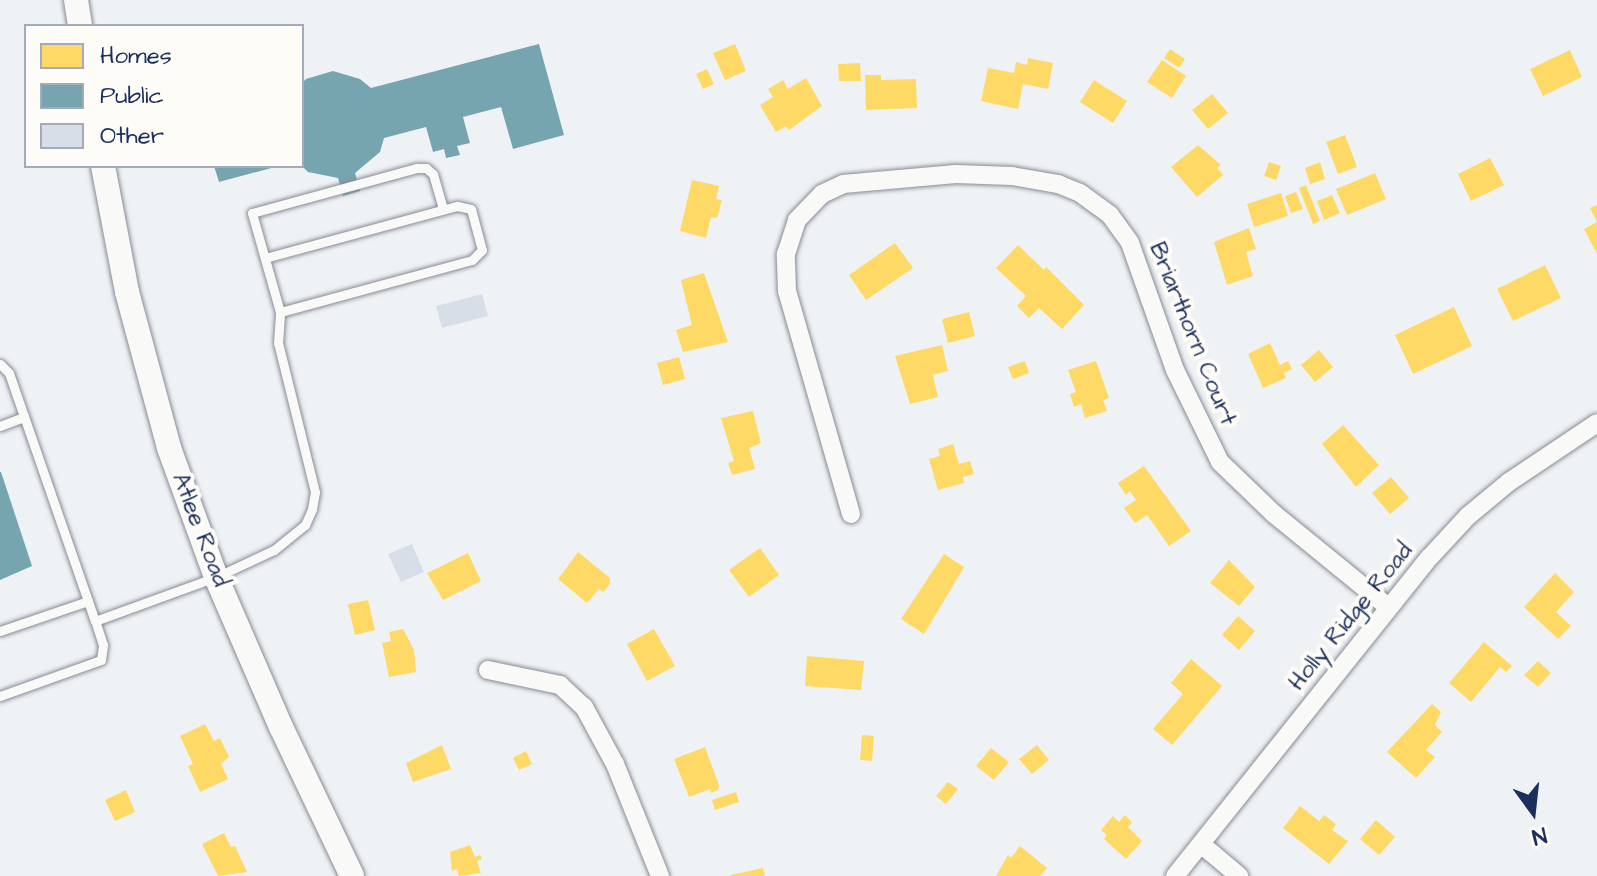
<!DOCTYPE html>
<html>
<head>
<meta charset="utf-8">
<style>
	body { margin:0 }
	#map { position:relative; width:1597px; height:876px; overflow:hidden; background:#eff2f5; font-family:"Architects Daughter",sans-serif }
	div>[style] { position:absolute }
	.homes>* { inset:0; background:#ffd966 }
	.public>* { inset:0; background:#76a5af }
	.building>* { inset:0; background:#d8dee8 }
	.roads { filter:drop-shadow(0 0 2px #868c96) drop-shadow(0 0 2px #868c96) }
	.service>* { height:9px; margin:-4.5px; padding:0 4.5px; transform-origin:4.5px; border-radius:4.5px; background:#f9faf8 }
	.minor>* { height:18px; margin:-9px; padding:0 9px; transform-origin:9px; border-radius:9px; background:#f9faf8 }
	.secondary>* { height:24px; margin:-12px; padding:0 12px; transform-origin:12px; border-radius:12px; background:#f9faf8 }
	span { translate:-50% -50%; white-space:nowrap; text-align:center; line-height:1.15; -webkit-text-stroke:8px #fdfcf7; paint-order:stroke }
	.street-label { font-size:24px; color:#1b2f5e }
	.legend { position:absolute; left:24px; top:24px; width:280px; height:144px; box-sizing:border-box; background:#fdfcf7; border:2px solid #a3aaba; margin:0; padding:10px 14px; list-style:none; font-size:24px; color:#1b2f5e }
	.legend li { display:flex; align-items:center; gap:16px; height:40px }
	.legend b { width:40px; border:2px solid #a3aaba }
	.north { position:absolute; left:1493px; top:772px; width:80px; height:80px; -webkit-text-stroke:6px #fdfcf7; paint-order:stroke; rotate:165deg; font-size:22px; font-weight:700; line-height:32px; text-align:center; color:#1b2f5e }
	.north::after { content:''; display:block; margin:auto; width:28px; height:36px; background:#1b2f5e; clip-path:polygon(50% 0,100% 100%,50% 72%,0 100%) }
</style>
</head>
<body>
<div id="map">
	<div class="homes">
		<div style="clip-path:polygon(735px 44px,746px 71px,725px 80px,713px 53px)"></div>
		<div style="clip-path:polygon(1170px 49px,1185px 59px,1179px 68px,1164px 58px)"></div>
		<div style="clip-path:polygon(1570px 50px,1582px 77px,1543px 96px,1530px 69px)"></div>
		<div style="clip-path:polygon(1028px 58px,1053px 63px,1048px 89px,1023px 84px,1018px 109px,981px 101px,988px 68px,1014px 73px,1016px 62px,1027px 65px)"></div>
		<div style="clip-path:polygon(1162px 60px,1186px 76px,1172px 98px,1147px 82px)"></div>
		<div style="clip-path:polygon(860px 63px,861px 81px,839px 81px,838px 64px)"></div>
		<div style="clip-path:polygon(707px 69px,714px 84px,703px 89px,696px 74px)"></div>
		<div style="clip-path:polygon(865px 75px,881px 75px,881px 80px,916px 79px,917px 108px,866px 110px)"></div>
		<div style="clip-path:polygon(806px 78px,822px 106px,789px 130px,786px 126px,776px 132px,760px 105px,773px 97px,768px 89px,783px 80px,788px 89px)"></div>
		<div style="clip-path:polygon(1094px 80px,1127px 101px,1113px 123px,1080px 102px)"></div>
		<div style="clip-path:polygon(1212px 94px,1228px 113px,1208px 129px,1192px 110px)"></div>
		<div style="clip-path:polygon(1345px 135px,1357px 167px,1338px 174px,1326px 142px)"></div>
		<div style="clip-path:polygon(1198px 145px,1221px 165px,1217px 168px,1223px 175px,1197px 197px,1171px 167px)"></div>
		<div style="clip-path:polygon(1490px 158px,1504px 185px,1471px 201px,1458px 174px)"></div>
		<div style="clip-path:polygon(1269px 162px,1281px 166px,1276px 180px,1264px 176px)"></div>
		<div style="clip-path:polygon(1320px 162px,1325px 179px,1310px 184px,1305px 168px)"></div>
		<div style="clip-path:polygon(1375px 173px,1386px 199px,1347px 215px,1336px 189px)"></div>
		<div style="clip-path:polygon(692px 180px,719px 186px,716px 199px,722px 200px,717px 218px,711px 217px,706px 238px,680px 231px)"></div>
		<div style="clip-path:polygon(1306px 185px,1320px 221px,1313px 224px,1299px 188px)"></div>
		<div style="clip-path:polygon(1296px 192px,1303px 209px,1291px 213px,1285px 196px)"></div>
		<div style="clip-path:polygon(1281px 193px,1288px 216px,1254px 227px,1247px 204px)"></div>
		<div style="clip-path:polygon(1332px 195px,1340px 213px,1324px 220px,1317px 201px)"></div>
		<div style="clip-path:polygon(1597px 205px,1597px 254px,1584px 229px,1597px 222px,1590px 208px)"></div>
		<div style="clip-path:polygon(1249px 228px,1256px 249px,1246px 252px,1253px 276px,1227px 285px,1214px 242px)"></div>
		<div style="clip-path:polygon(895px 243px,913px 268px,866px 300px,849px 275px)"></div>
		<div style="clip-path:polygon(1018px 245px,1044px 270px,1046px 267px,1084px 305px,1062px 329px,1039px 308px,1029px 318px,1017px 306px,1026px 296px,996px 268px)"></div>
		<div style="clip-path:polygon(1545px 265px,1561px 298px,1513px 321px,1497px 289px)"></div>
		<div style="clip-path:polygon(704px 273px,728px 342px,683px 352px,676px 330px,692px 325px,681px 280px)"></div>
		<div style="clip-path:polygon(1454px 307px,1472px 346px,1413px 374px,1395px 335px)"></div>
		<div style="clip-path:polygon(969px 312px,975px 336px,948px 343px,942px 319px)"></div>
		<div style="clip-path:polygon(1270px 343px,1280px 365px,1288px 361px,1292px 369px,1284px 373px,1286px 378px,1263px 388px,1248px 354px)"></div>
		<div style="clip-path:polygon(942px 345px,948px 371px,933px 375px,938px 397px,910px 404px,895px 356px)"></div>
		<div style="clip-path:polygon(1319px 350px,1333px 367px,1315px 382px,1301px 365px)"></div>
		<div style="clip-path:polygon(679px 357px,685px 379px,663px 385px,657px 363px)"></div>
		<div style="clip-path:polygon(1025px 361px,1029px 373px,1013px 379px,1008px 367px)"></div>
		<div style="clip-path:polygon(1096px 361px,1109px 398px,1103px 400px,1107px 411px,1085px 418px,1081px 404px,1074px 407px,1070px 394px,1076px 392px,1068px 370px)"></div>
		<div style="clip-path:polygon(753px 411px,761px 443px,749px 448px,755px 469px,732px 475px,728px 463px,734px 461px,721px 418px)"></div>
		<div style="clip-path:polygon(1343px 425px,1379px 465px,1356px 487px,1322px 444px)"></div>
		<div style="clip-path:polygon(953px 444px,959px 464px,970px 461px,974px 474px,963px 477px,964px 483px,938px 490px,929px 459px,940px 456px,938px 449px)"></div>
		<div style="clip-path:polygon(1144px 466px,1191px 531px,1169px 546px,1147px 515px,1135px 523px,1124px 508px,1136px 500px,1130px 491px,1126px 495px,1118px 483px)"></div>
		<div style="clip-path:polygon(1391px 477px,1409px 498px,1390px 514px,1372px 493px)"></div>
		<div style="clip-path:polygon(760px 548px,779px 575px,749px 597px,729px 570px)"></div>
		<div style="clip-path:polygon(578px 552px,610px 578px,610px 584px,603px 592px,599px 589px,587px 603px,558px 579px)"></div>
		<div style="clip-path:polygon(468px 553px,481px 581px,443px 600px,427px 573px)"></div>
		<div style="clip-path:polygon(944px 554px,964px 567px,924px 634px,901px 619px)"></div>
		<div style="clip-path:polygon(1229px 560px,1255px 587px,1239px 606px,1210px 583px)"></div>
		<div style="clip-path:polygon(1555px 573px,1574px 592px,1556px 612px,1571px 626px,1558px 639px,1524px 607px)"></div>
		<div style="clip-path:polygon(368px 600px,375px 630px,355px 635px,348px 604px)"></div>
		<div style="clip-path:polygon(1238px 616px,1255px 631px,1239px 650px,1222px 635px)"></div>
		<div style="clip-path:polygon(403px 629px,414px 650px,416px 672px,389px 677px,382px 643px,391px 641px,389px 632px)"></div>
		<div style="clip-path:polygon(654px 629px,675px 666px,647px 681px,627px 644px)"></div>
		<div style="clip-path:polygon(1484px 642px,1512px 666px,1506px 672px,1500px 667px,1471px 702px,1449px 683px)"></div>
		<div style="clip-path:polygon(807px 656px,864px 661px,861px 690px,805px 686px)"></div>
		<div style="clip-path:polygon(1191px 659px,1222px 686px,1172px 745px,1153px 729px,1183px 694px,1171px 683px)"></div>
		<div style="clip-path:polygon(1538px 661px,1551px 673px,1538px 687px,1524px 675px)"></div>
		<div style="clip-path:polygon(1432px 704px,1441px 712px,1435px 725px,1442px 732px,1426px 750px,1435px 757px,1416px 778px,1387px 752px)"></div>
		<div style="clip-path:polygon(205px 724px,214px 741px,220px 738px,229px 757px,221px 764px,228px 779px,200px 792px,188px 766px,193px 764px,180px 736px)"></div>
		<div style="clip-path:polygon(862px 735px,874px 736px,872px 761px,860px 760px)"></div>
		<div style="clip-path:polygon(442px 745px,451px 769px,413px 782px,406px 763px)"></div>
		<div style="clip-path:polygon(1037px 745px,1049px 760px,1032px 774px,1019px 759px)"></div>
		<div style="clip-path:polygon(705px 747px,719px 785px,718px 790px,711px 793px,710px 789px,689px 797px,674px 759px)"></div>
		<div style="clip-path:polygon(991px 748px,1009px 762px,994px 780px,976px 766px)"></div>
		<div style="clip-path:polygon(526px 751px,532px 764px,519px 770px,513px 758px)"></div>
		<div style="clip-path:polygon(948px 782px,958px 789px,946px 804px,936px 796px)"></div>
		<div style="clip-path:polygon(126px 790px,135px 812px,115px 821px,105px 800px)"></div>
		<div style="clip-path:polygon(736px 792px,739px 802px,715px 810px,712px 800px)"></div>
		<div style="clip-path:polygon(1300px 806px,1319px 821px,1324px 815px,1336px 824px,1332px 830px,1348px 841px,1329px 864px,1283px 828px)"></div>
		<div style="clip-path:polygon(1125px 815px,1132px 822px,1128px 827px,1142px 841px,1126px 859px,1104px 839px,1107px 835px,1101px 830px,1113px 816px,1119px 822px)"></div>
		<div style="clip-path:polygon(1376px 820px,1395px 837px,1379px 855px,1360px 839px)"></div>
		<div style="clip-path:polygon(224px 833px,231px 847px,235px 846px,247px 872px,218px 876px,202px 844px)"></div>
		<div style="clip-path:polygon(470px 845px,475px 857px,480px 855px,482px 859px,477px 861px,481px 873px,459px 876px,457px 869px,452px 871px,450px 852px)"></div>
		<div style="clip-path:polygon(1020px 846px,1047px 868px,1040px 876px,996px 876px,1008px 855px,1011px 858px)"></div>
		<div style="clip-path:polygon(763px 868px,765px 876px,731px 876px,731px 875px)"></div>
	</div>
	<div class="public">
		<div style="clip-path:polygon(539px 44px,564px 135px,513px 149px,501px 107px,463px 117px,470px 143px,457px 146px,460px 155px,446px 158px,444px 149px,433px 152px,426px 127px,384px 138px,380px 152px,355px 173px,360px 191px,343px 196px,338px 178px,308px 172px,302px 166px,302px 83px,306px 79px,333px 71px,360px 79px,371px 88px)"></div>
		<div style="clip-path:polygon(214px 166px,275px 166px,275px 167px,219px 182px)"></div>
		<div style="clip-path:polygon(1px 472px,32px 566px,0 580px,0 472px)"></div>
	</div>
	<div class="building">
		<div style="clip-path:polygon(482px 294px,488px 316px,442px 328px,436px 306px)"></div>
		<div style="clip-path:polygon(412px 544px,424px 572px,401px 582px,388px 554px)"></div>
	</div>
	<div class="roads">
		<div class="service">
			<div style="left:265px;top:258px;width:199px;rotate:-15.2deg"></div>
			<div style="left:457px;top:206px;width:14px;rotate:12deg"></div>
			<div style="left:471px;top:209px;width:42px;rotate:75deg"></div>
			<div style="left:482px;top:250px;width:14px;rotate:135deg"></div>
			<div style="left:472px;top:260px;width:199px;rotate:164.8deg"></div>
			<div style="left:0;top:364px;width:13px;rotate:45deg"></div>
			<div style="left:9px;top:373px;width:262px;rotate:70.9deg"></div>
			<div style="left:95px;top:621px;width:129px;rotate:-20deg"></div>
			<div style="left:216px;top:577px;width:64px;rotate:-25deg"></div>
			<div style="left:274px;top:550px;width:40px;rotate:-39deg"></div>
			<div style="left:305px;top:525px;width:17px;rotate:-66deg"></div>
			<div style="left:312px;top:509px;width:17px;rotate:-80deg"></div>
			<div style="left:315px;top:492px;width:154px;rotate:-103.9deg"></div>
			<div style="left:278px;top:343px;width:31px;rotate:-86deg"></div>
			<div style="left:280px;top:312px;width:103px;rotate:-105.8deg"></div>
			<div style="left:252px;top:213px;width:171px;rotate:-15.3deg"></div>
			<div style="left:417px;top:168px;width:9px"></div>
			<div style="left:426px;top:168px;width:9px;rotate:41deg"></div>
			<div style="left:433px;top:174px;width:36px;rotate:74deg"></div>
			<div style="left:0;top:426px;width:26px;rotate:-21deg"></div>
			<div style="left:0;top:631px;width:93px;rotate:-18.8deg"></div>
			<div style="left:0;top:696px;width:107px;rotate:-19.6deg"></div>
			<div style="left:101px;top:660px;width:15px;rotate:-82deg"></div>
			<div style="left:103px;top:645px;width:25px;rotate:-108deg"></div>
		</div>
		<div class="minor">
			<div style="left:851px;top:514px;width:232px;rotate:-106deg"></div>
			<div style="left:787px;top:291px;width:37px;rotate:-92deg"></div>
			<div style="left:786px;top:254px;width:36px;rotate:-72deg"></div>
			<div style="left:797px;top:220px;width:36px;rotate:-46deg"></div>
			<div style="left:822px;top:194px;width:23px;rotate:-25deg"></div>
			<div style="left:843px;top:184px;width:113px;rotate:-5.1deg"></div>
			<div style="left:956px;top:174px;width:56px;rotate:2deg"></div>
			<div style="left:1012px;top:176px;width:47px;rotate:9.9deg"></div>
			<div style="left:1058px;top:184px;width:24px;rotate:22deg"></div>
			<div style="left:1080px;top:193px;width:37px;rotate:36deg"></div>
			<div style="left:1110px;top:215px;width:34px;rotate:54deg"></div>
			<div style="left:1130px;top:243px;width:135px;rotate:70.5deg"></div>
			<div style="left:1175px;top:370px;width:102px;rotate:63.9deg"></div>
			<div style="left:1220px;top:462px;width:75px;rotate:43.9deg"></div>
			<div style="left:1274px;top:514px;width:147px;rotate:39.2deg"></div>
			<div style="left:488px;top:670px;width:74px;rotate:11.8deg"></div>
			<div style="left:560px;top:685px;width:33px;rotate:43deg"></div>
			<div style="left:584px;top:707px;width:65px;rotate:61.5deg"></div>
			<div style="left:615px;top:764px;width:121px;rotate:68.1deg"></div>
			<div style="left:1201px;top:844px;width:50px;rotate:40.1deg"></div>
			<div style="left:1175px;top:876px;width:408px;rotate:-51.4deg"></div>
			<div style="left:1430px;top:557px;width:56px;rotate:-47.2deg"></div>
			<div style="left:1468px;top:516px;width:53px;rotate:-39.7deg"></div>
			<div style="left:1509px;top:482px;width:106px;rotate:-33.8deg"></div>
		</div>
		<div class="secondary">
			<div style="left:76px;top:0;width:26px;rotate:81deg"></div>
			<div style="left:103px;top:166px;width:128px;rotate:79.2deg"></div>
			<div style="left:127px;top:292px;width:162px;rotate:74.9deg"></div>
			<div style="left:169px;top:448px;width:137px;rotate:70deg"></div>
			<div style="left:216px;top:577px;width:163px;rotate:66.6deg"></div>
			<div style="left:281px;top:727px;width:165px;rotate:64.5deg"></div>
		</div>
	</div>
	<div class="street-label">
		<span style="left:1192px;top:334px;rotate:68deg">Briarthorn Court</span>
		<span style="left:200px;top:530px;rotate:69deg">Atlee Road</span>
		<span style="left:1351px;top:617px;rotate:-51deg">Holly Ridge Road</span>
	</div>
	<ul class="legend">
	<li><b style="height:22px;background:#ffd966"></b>Homes</li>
	<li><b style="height:22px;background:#76a5af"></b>Public</li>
	<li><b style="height:22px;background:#d8dee8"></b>Other</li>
	</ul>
	<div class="north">N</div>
</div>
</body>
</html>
